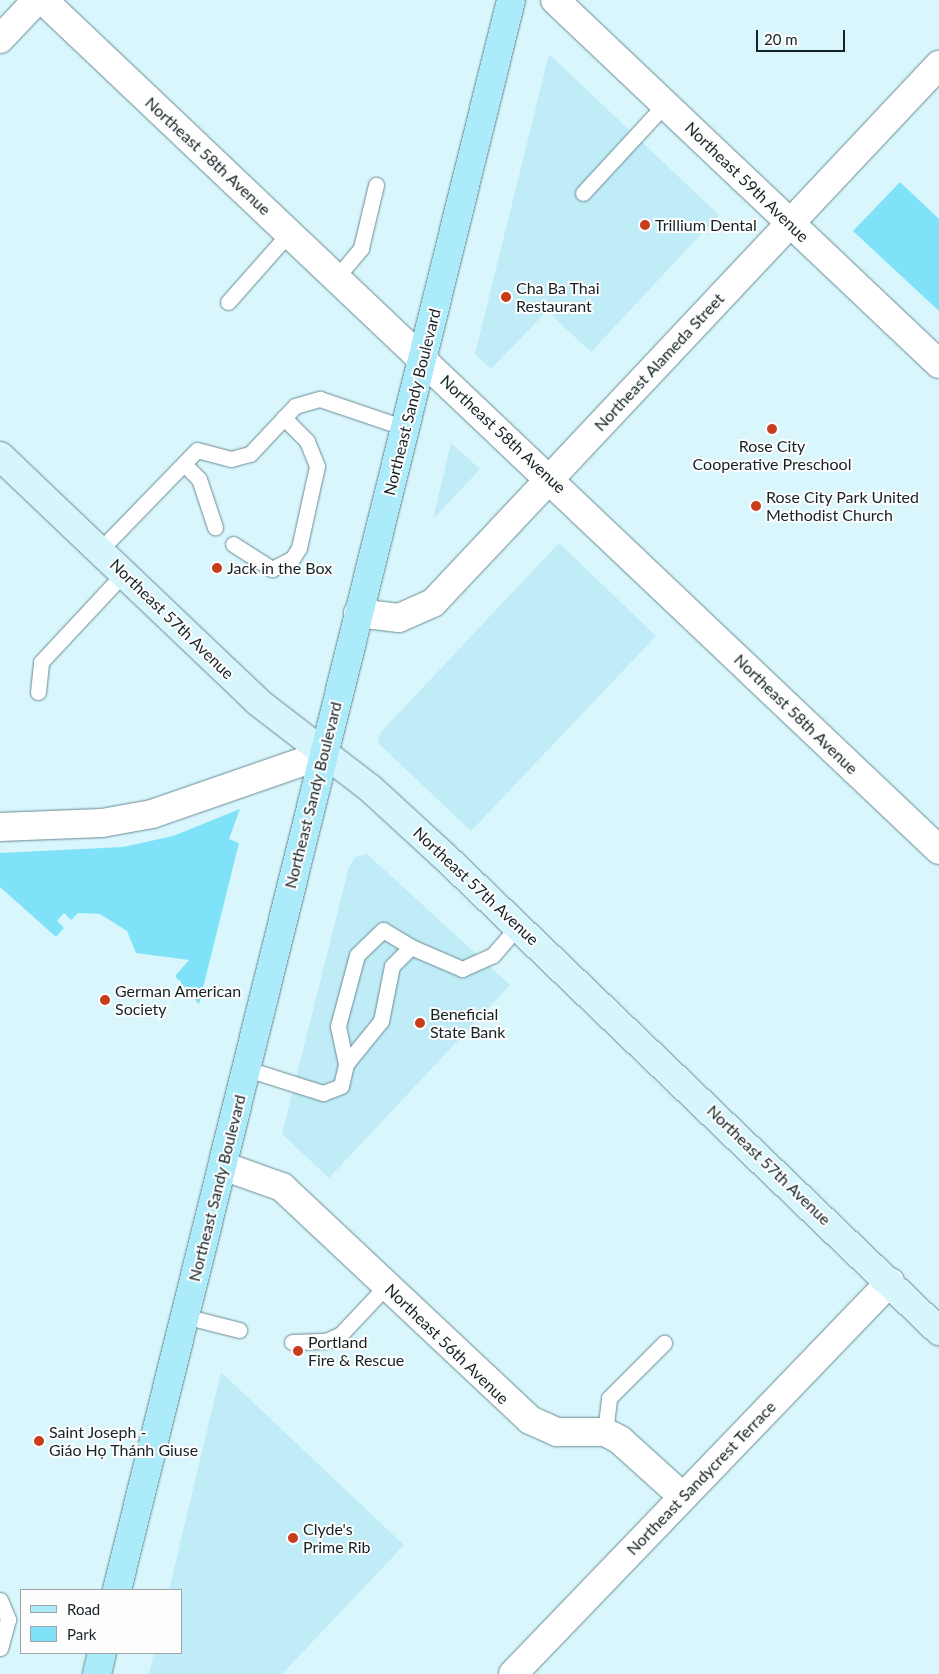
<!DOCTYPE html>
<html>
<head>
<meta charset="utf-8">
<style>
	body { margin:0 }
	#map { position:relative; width:939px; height:1674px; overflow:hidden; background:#d9f6fd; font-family:Lato,sans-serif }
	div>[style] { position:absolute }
	.built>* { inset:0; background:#bfecf7 }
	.green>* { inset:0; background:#80e2f8 }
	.roads { filter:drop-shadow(0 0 1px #698a92) drop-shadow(0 0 1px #698a92) }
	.lane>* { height:15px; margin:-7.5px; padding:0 7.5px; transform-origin:7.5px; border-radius:7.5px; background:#fff }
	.street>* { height:28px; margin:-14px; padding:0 14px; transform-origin:14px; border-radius:14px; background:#fff }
	.secondary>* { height:28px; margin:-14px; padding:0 14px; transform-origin:14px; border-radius:14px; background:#d6f5fd }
	.primary>* { height:28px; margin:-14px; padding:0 14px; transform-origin:14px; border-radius:14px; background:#acecfa }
	.dots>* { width:14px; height:14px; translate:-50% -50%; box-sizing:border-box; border:2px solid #fdfdfd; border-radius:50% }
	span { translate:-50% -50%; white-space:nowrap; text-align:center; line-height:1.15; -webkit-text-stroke:4px #fdfdfd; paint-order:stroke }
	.street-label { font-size:16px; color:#152326 }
	.poi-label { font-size:16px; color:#152326 }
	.left { translate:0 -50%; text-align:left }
	.legend { position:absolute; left:20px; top:1589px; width:162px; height:65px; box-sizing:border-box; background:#fdfdfd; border:1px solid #a0a6a7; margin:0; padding:6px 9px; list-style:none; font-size:15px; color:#152326 }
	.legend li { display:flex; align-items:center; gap:10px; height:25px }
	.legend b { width:25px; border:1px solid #a0a6a7 }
	.scale { position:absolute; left:756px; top:30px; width:89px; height:22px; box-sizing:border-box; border:2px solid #152326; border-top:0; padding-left:6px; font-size:15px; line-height:18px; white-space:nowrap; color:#152326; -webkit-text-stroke:4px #fdfdfd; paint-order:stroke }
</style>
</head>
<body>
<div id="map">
	<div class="built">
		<div style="clip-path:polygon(549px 54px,719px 215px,591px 352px,547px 311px,491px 369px,475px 354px)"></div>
		<div style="clip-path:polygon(451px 443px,480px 469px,433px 519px)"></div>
		<div style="clip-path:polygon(559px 543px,656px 636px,471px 831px,378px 743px,380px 733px)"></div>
		<div style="clip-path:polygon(367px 854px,510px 985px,329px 1178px,282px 1134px,349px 867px,355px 857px)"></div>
		<div style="clip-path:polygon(221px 1372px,404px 1545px,282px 1674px,149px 1674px,154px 1653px,181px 1653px,181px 1590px,169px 1590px)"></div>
	</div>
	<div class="green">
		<div style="clip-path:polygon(900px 182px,939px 219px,939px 311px,853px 231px)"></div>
		<div style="clip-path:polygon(240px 809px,229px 839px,239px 843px,199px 1004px,175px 976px,189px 960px,136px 953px,127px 931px,100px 914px,78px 913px,71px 920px,64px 913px,57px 921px,64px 928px,56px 937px,0 887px,0 853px,123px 847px,173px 836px)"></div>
	</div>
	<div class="roads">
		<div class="lane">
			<div style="left:583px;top:193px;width:121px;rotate:-47.3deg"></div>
			<div style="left:337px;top:277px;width:38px;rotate:-50deg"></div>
			<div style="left:361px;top:248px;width:65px;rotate:-76.6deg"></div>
			<div style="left:228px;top:302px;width:92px;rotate:-48.5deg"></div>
			<div style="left:184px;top:464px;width:21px;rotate:45deg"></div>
			<div style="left:199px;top:479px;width:51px;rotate:71.6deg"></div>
			<div style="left:233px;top:544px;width:46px;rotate:32.7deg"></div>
			<div style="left:272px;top:569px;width:22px;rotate:-27deg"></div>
			<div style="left:292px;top:559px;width:13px;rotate:-58deg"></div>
			<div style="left:299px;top:548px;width:84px;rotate:-77.6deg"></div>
			<div style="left:317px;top:466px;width:27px;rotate:-112deg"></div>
			<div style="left:307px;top:441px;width:33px;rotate:-135deg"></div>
			<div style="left:100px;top:550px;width:139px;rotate:-45.9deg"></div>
			<div style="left:197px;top:450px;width:35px;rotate:15deg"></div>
			<div style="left:231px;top:459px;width:20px;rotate:-15deg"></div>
			<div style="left:250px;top:454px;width:66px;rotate:-46.8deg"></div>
			<div style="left:295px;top:406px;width:26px;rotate:-16deg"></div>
			<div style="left:320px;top:399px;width:90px;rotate:18.8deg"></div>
			<div style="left:38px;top:692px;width:30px;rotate:-84deg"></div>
			<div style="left:41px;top:662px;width:122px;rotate:-47deg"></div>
			<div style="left:346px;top:1064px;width:55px;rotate:-50.9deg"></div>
			<div style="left:381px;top:1021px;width:56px;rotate:-78.7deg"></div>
			<div style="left:392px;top:966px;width:27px;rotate:-45deg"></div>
			<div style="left:411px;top:947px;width:56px;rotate:23.3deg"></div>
			<div style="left:462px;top:969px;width:34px;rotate:-24deg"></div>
			<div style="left:493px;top:955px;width:40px;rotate:-49deg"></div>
			<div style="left:247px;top:1069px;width:80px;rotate:17.5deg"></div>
			<div style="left:323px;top:1093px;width:19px;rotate:-21deg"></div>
			<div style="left:341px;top:1086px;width:23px;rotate:-77deg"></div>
			<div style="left:346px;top:1064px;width:39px;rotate:-102deg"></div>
			<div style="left:338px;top:1026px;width:73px;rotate:-75deg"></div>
			<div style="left:357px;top:955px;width:36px;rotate:-44deg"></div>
			<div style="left:383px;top:930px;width:33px;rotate:31deg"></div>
			<div style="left:184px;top:1316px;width:57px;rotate:14.3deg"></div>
			<div style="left:292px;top:1342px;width:34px;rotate:-2deg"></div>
			<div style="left:326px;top:1341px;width:17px;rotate:-25deg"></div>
			<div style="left:341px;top:1334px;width:66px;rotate:-46.8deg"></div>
			<div style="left:605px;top:1432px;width:34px;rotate:-83deg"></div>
			<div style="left:609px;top:1398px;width:78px;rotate:-45deg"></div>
			<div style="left:0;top:1600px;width:21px;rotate:67deg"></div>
			<div style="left:8px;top:1619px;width:30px;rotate:105deg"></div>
		</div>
		<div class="street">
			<div style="left:43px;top:0;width:1235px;rotate:43.49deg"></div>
			<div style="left:555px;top:0;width:529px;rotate:43.47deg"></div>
			<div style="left:0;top:39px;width:54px;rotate:-46.5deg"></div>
			<div style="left:358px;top:613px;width:41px;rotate:7deg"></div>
			<div style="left:399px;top:618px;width:37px;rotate:-24deg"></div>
			<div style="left:433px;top:603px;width:739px;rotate:-46.76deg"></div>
			<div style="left:0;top:827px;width:102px;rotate:-2.2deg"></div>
			<div style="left:102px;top:823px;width:51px;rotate:-10.2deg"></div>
			<div style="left:152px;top:814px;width:180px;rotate:-19.1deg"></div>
			<div style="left:223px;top:1166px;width:63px;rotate:19.6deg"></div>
			<div style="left:282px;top:1187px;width:340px;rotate:43.2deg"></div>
			<div style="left:530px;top:1420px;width:30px;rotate:24deg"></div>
			<div style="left:557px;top:1432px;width:48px"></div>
			<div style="left:605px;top:1432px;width:17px;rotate:28deg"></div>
			<div style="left:620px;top:1440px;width:84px;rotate:42.1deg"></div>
			<div style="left:513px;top:1674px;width:544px;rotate:-46.12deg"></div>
		</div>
		<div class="secondary">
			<div style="left:0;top:456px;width:356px;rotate:43.6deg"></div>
			<div style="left:258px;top:702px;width:143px;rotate:37.6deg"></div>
			<div style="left:371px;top:789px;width:100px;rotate:42.6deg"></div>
			<div style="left:445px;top:857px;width:685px;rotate:43.82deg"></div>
		</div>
		<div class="primary">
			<div style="left:117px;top:1590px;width:1638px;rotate:-76.08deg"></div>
			<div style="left:97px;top:1674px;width:22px;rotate:-77deg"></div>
		</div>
	</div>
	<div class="dots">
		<div style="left:645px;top:225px;background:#c73d1c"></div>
		<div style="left:506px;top:297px;background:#c73d1c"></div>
		<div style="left:772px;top:429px;background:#c73d1c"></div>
		<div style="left:756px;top:506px;background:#c73d1c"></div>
		<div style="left:217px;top:568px;background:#c73d1c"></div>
		<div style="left:105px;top:1000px;background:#c73d1c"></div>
		<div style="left:420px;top:1023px;background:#c73d1c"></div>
		<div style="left:298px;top:1351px;background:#c73d1c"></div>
		<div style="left:39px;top:1441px;background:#c73d1c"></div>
		<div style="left:293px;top:1538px;background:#c73d1c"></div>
	</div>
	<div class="street-label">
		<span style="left:208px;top:156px;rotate:43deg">Northeast 58th Avenue</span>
		<span style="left:747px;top:182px;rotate:44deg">Northeast 59th Avenue</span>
		<span style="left:659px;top:362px;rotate:-47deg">Northeast Alameda Street</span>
		<span style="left:412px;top:402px;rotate:-76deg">Northeast Sandy Boulevard</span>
		<span style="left:503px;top:434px;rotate:43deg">Northeast 58th Avenue</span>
		<span style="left:172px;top:619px;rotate:44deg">Northeast 57th Avenue</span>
		<span style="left:796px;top:714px;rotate:44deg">Northeast 58th Avenue</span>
		<span style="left:313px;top:795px;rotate:-76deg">Northeast Sandy Boulevard</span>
		<span style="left:476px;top:886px;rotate:43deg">Northeast 57th Avenue</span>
		<span style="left:769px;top:1165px;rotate:44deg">Northeast 57th Avenue</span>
		<span style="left:217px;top:1188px;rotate:-76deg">Northeast Sandy Boulevard</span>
		<span style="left:447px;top:1344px;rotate:44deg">Northeast 56th Avenue</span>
		<span style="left:701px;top:1478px;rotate:-46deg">Northeast Sandycrest Terrace</span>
	</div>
	<div class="poi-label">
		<span class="left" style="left:655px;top:225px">Trillium Dental</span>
		<span class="left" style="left:516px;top:297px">Cha Ba Thai<br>Restaurant</span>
		<span style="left:772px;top:455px">Rose City<br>Cooperative Preschool</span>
		<span class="left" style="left:766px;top:506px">Rose City Park United<br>Methodist Church</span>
		<span class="left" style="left:227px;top:568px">Jack in the Box</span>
		<span class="left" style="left:115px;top:1000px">German American<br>Society</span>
		<span class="left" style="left:430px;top:1023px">Beneficial<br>State Bank</span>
		<span class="left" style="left:308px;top:1351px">Portland<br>Fire &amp; Rescue</span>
		<span class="left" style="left:49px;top:1441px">Saint Joseph -<br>Giáo Họ Thánh Giuse</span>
		<span class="left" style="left:303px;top:1538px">Clyde's<br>Prime Rib</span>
	</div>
	<ul class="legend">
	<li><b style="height:6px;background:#acecfa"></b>Road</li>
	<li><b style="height:14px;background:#80e2f8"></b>Park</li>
	</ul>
	<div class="scale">20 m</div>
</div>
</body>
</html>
